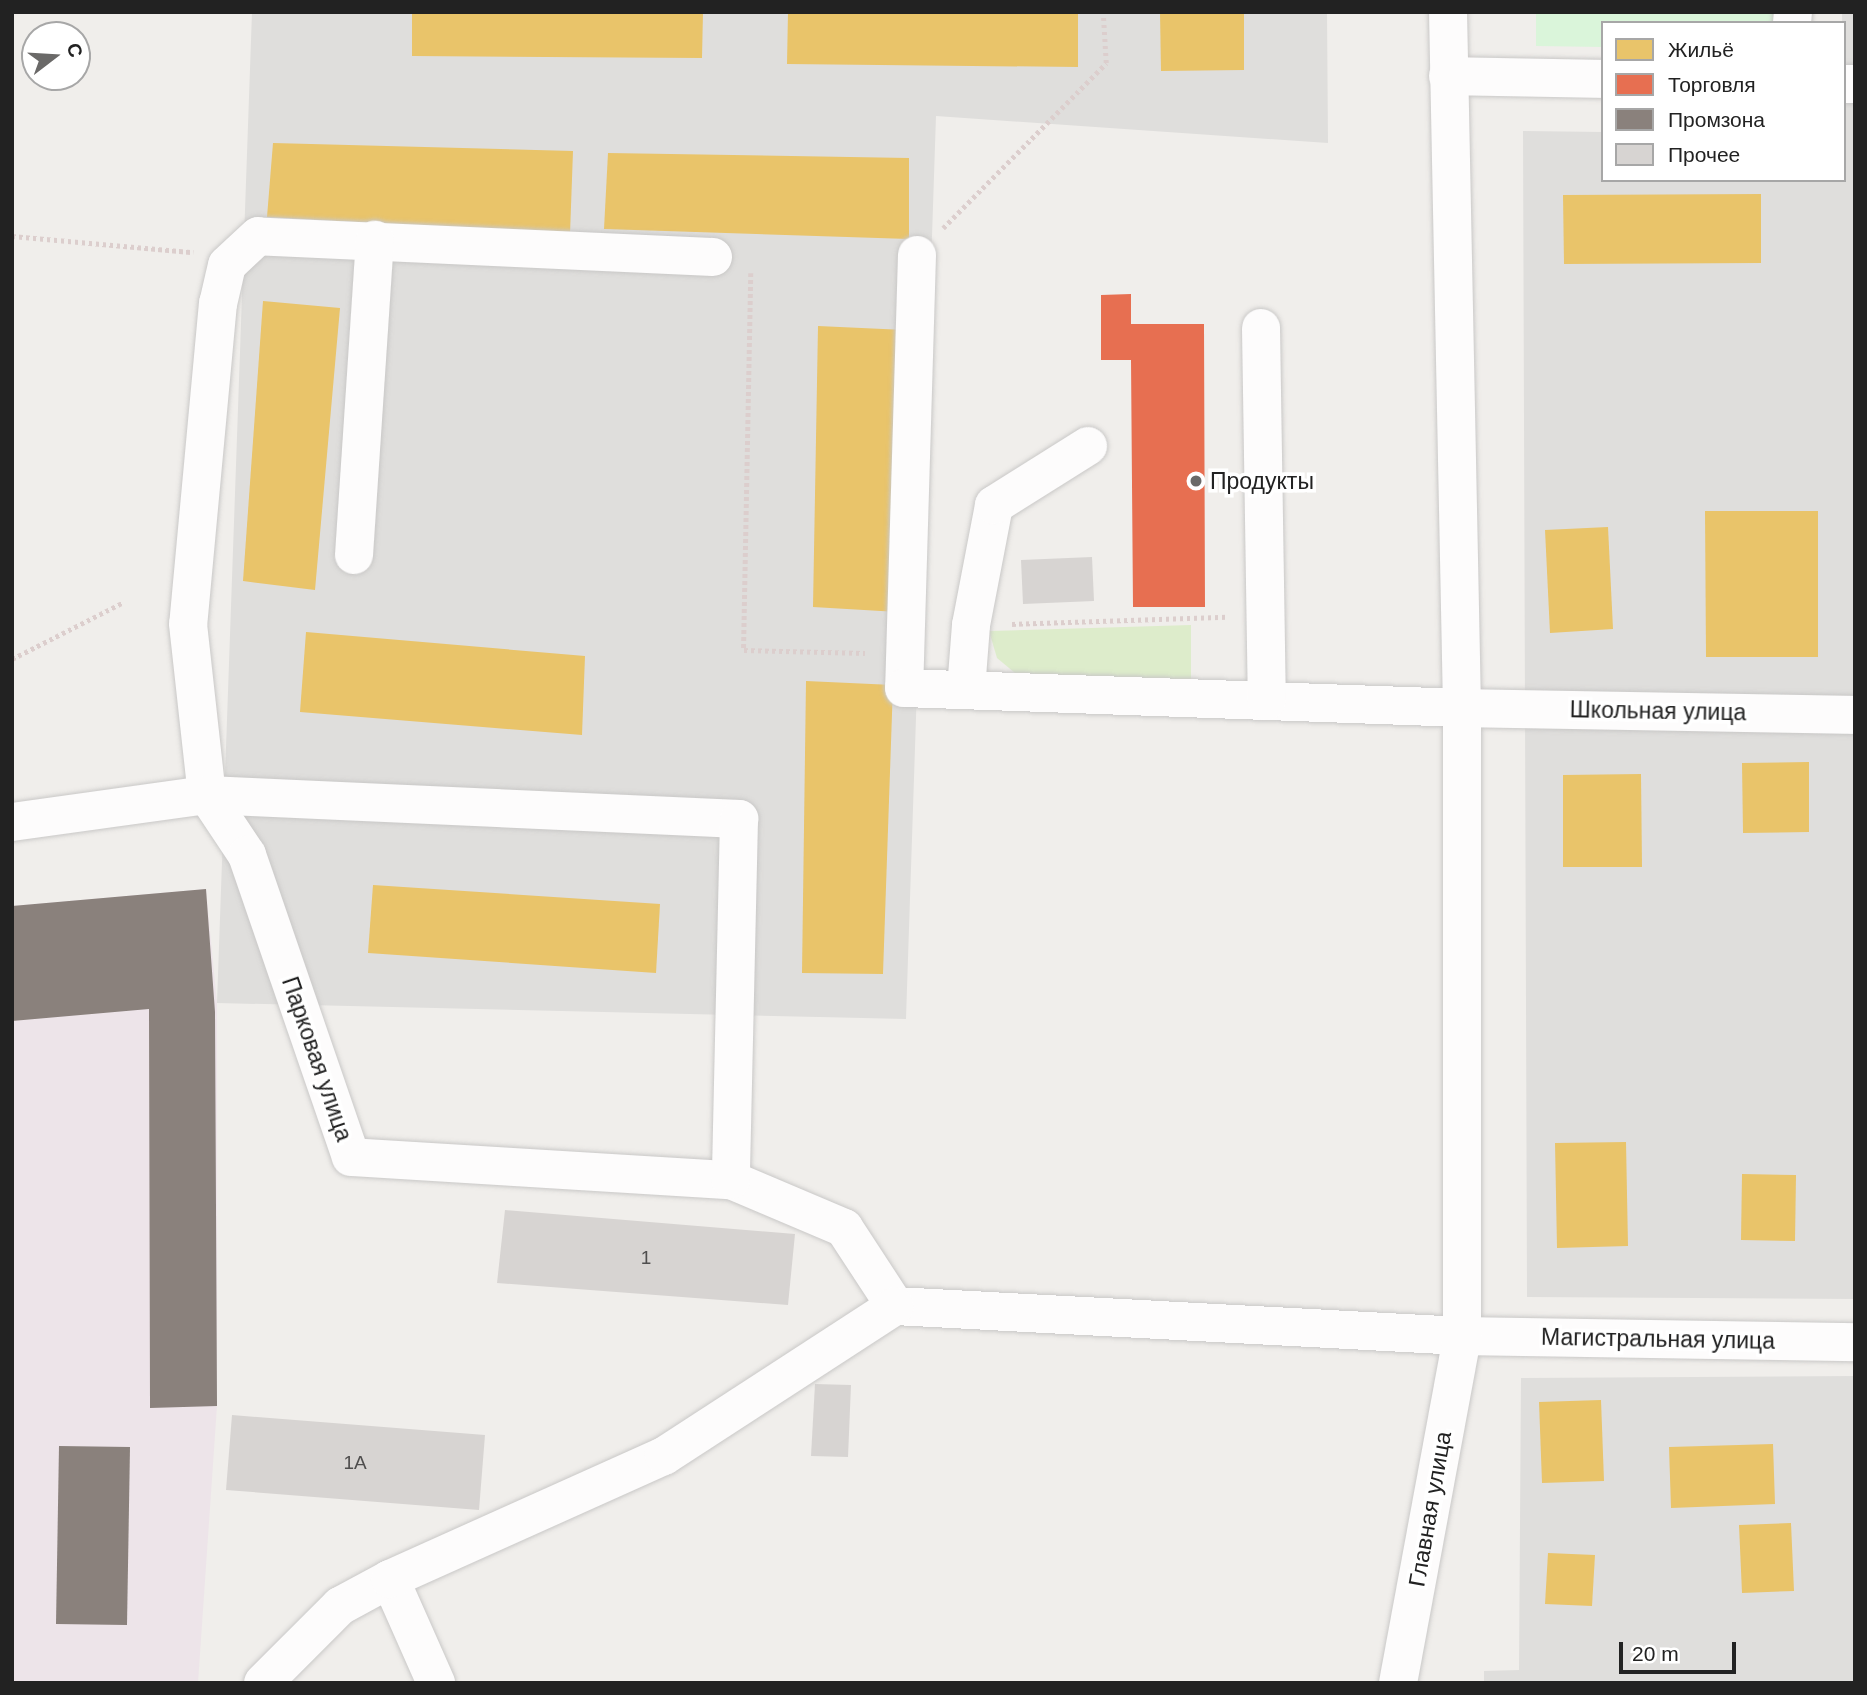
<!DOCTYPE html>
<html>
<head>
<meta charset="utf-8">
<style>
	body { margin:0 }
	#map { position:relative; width:1867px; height:1695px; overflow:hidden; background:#f0eeeb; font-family:Helvetica,sans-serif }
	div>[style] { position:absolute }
	.residential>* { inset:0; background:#dfdedc }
	.industrial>* { inset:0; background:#ede4e9 }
	.grass>* { inset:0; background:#ddeccb }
	.park>* { inset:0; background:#daf5da }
	.homes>* { inset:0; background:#e9c46a }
	.shops>* { inset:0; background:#e76f51 }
	.industry>* { inset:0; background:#8a817c }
	.building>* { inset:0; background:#d7d4d2 }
	.path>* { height:4.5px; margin-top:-2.25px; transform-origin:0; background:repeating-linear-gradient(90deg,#dccecd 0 3.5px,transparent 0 7px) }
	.roads { filter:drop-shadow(0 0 2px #c9c8c7) drop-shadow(0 0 2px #c9c8c7) }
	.minor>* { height:38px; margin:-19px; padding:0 19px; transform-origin:19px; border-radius:19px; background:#fdfcfc }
	.dots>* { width:19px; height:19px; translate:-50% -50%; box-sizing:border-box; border:4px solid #fff; border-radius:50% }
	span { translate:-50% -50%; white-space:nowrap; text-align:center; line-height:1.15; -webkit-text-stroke:7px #fff; paint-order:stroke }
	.number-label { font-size:19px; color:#4f4e4e }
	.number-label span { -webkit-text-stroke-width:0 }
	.poi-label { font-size:23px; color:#222 }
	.left { translate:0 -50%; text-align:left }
	.street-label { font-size:23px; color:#222 }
	.frame { position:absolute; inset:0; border:14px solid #222; pointer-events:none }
	.legend { position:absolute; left:1601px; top:21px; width:245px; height:161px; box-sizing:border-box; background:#fff; border:2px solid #a7a7a7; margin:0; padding:9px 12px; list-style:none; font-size:21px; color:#222 }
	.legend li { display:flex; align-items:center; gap:14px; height:35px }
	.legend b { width:35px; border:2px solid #a7a7a7 }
	.north { position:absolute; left:21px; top:21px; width:70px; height:70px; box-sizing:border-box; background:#fff; border:2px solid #a7a7a7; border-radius:50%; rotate:73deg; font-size:19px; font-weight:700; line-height:28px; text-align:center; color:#222 }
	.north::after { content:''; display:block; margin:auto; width:24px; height:32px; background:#6a6968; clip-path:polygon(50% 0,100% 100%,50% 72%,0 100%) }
	.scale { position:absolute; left:1619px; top:1642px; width:117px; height:32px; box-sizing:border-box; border:4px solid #222; border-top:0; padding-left:9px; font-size:21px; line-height:24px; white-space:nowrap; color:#222; -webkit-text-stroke:5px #fff; paint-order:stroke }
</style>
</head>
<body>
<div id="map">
	<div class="residential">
		<div style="clip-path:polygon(252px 12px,1327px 12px,1328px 143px,936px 116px,906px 1019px,217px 1003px)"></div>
		<div style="clip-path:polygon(1842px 12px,1855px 12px,1855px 1299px,1527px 1297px,1523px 131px,1603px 132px,1603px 180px,1844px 180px)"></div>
		<div style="clip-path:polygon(1855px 1376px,1855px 1683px,1484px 1683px,1484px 1671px,1519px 1670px,1521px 1378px)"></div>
	</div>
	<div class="industrial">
		<div style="clip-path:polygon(206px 889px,217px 1003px,217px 1406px,198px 1683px,12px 1683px,12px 906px)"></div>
	</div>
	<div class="grass">
		<div style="clip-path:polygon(1191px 625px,1191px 681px,1015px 673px,997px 658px,989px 631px)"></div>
	</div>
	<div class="park">
		<div style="clip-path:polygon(1536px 12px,1778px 12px,1778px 23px,1603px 23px,1603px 47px,1536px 46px)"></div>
	</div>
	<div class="homes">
		<div style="clip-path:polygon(412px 12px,703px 12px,702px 58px,412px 56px)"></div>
		<div style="clip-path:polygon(788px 12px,1078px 12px,1078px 67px,787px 64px)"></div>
		<div style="clip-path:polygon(1160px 12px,1244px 12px,1244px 70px,1161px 71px)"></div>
		<div style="clip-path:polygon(273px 143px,573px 151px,570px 234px,267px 217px)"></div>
		<div style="clip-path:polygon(608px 153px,909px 158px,909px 239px,604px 229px)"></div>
		<div style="clip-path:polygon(1761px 194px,1761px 263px,1564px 264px,1563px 195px)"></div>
		<div style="clip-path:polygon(263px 301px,340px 308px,315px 590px,243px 581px)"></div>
		<div style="clip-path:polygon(818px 326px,905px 330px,898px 612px,813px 607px)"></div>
		<div style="clip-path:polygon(1705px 511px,1818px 511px,1818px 657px,1706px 657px)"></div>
		<div style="clip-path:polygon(1608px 527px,1613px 629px,1550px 633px,1545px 530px)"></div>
		<div style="clip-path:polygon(306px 632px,585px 656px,582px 735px,300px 712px)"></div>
		<div style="clip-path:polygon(806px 681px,893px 685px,883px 974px,802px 973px)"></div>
		<div style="clip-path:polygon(1809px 762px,1809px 832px,1743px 833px,1742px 763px)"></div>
		<div style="clip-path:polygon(1641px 774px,1642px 867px,1563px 867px,1563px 775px)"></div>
		<div style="clip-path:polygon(373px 885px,660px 904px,656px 973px,368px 953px)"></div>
		<div style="clip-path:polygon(1626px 1142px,1628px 1246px,1557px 1248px,1555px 1143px)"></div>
		<div style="clip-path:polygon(1742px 1174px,1796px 1175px,1795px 1241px,1741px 1240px)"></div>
		<div style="clip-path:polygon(1601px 1400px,1604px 1481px,1542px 1483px,1539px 1402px)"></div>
		<div style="clip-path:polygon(1773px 1444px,1775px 1504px,1671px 1508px,1669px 1447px)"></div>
		<div style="clip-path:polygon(1791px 1523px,1794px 1591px,1742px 1593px,1739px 1525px)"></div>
		<div style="clip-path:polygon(1548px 1553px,1595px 1555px,1592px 1606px,1545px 1604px)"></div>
	</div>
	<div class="shops">
		<div style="clip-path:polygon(1131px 294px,1131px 324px,1204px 324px,1205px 607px,1133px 607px,1131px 360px,1101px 360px,1101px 295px)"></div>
	</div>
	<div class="industry">
		<div style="clip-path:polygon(206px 889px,215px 1012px,217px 1406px,150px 1408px,149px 1009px,12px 1021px,12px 906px)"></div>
		<div style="clip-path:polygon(59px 1446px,130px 1447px,127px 1625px,56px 1624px)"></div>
	</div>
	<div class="building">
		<div style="clip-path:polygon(1092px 557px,1094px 601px,1023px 604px,1021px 560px)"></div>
		<div style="clip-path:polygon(505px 1210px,795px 1234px,788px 1305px,497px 1283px)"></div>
		<div style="clip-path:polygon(815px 1384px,851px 1385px,848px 1457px,811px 1456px)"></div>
		<div style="clip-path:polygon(232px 1415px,485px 1435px,479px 1510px,226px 1490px)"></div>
	</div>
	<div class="path">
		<div style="left:943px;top:228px;width:232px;rotate:-45.3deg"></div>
		<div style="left:1106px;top:63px;width:51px;rotate:-93.4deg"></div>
		<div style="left:12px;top:236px;width:182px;rotate:5.1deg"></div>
		<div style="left:751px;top:273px;width:377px;rotate:91.1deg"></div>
		<div style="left:744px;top:650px;width:121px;rotate:1.4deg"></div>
		<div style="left:1012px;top:624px;width:215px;rotate:-1.9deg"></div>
		<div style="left:12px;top:659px;width:123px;rotate:-27deg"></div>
	</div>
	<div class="roads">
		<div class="minor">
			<div style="left:1792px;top:23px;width:11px;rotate:-85deg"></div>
			<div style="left:1448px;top:76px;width:155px;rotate:1.1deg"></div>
			<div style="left:1844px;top:84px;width:11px"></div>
			<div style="left:917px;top:255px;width:433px;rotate:91.7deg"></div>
			<div style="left:904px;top:688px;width:558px;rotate:2.05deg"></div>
			<div style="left:1462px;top:708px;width:393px;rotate:1deg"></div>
			<div style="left:713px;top:257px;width:455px;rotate:-177.4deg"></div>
			<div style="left:258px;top:236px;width:42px;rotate:136.9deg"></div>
			<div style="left:227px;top:265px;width:39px;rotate:103deg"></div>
			<div style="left:218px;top:303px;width:322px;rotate:95.3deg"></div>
			<div style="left:188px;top:624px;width:172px;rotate:83.7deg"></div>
			<div style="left:207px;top:795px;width:72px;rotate:56.3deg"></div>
			<div style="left:247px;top:855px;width:319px;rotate:71deg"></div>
			<div style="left:351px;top:1157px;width:381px;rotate:3.5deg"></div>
			<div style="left:731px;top:1180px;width:123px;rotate:23deg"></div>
			<div style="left:844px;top:1228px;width:93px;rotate:56.8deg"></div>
			<div style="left:895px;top:1306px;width:568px;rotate:3.03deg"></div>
			<div style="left:1462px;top:1336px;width:393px;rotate:0.9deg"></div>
			<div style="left:1261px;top:328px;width:373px;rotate:89.1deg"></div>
			<div style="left:354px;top:555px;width:316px;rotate:-86.2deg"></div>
			<div style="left:966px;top:690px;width:65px;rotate:-85.6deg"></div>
			<div style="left:971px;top:625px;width:122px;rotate:-79.1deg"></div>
			<div style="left:994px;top:505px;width:111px;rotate:-32.1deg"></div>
			<div style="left:12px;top:822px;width:197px;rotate:-7.9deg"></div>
			<div style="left:207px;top:795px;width:533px;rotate:2.58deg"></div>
			<div style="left:739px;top:819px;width:361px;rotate:91.3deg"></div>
			<div style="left:390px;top:1579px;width:114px;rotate:66.1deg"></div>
			<div style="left:263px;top:1683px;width:109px;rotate:-45deg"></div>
			<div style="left:340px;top:1606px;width:57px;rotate:-28.4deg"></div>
			<div style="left:390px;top:1579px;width:300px;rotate:-24.2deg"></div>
			<div style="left:664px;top:1456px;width:275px;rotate:-33deg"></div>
			<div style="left:1398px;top:1683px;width:353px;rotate:-79.5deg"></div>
			<div style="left:1462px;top:1336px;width:628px;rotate:-90deg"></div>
			<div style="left:1462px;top:708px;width:696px;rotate:-91.15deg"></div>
		</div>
	</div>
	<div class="dots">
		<div style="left:1196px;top:481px;background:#6a6968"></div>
	</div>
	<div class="number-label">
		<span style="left:646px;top:1258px">1</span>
		<span style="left:355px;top:1463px">1А</span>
	</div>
	<div class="poi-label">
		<span class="left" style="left:1210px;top:481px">Продукты</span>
	</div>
	<div class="street-label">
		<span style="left:1658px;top:711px;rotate:1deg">Школьная улица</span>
		<span style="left:317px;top:1059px;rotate:71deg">Парковая улица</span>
		<span style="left:1658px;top:1339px;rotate:1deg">Магистральная улица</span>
		<span style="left:1430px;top:1509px;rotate:-80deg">Главная улица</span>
	</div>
	<div class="frame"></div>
	<ul class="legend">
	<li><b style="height:19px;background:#e9c46a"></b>Жильё</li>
	<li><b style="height:19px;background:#e76f51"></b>Торговля</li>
	<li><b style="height:19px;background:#8a817c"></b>Промзона</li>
	<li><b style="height:19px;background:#d7d4d2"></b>Прочее</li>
	</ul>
	<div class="north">С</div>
	<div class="scale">20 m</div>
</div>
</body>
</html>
